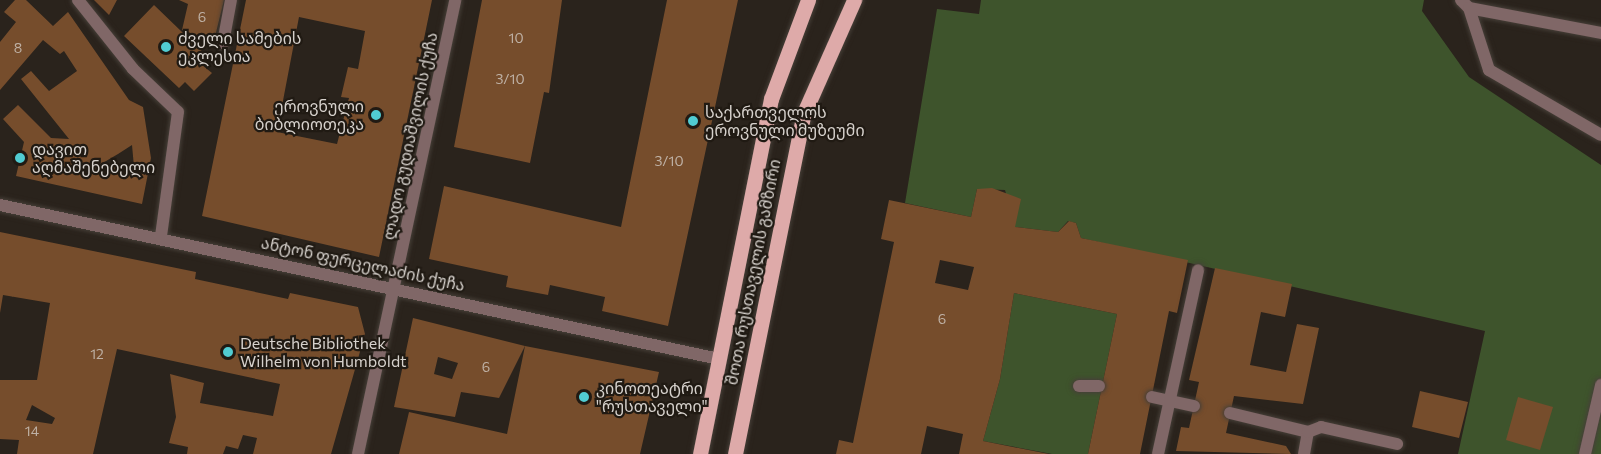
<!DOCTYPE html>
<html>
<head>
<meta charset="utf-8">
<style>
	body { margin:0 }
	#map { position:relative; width:1601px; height:454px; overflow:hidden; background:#2a231c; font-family:Commissioner,"Noto Sans Georgian",sans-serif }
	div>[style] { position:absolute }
	.green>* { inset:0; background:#3e542c }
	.building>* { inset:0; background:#764d2c }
	.roads { filter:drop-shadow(0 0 2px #463f38) drop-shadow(0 0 2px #463f38) }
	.lane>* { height:12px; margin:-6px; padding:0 6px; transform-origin:6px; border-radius:6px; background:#806767 }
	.street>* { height:12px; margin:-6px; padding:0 6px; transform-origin:6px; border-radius:6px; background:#806767 }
	.primary>* { height:15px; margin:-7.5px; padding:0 7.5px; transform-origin:7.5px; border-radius:7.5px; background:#deaaa9 }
	.dots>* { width:16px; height:16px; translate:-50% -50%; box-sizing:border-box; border:3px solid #201a13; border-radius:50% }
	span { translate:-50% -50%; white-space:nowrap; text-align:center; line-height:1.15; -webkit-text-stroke:4.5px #201a13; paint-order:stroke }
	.number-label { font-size:14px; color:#beb0a4 }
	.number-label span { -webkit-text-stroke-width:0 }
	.poi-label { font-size:16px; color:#d6d1cc }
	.left { translate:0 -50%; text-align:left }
	.right { translate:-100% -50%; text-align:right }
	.street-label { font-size:16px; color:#d6d1cc }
</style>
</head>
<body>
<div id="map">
	<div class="green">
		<div style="clip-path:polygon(981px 0,1424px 0,1422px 11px,1469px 77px,1601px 165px,1601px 454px,1458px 454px,1485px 331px,1081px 238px,1076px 223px,1068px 221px,1058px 232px,1015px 227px,1005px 190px,977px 189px,971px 217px,905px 203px,937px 9px,979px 14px)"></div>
		<div style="clip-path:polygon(1014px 293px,1117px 314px,1088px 454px,1052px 454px,983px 441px,1000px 379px)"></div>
	</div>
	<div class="building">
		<div style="clip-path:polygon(evenodd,15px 0,26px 0,53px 26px,68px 12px,129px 100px,143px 107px,151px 158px,142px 204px,16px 176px,24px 142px,3px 119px,18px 105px,51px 138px,69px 139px,21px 79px,31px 71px,49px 91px,77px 71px,64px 51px,60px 54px,43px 40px,0 90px,0 42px,16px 22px,4px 12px,15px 0,132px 145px,134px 167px,101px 164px,118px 154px,132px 145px)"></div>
		<div style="clip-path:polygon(94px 0,117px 0,109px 15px)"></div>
		<div style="clip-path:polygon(179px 0,224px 0,214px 41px,182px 30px,188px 4px)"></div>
		<div style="clip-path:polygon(evenodd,246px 0,432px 0,379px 257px,202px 216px,246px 0,299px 17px,365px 31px,358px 69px,348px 67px,341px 97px,349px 98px,337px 144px,277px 132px,299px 17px)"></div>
		<div style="clip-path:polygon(482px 0,562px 0,549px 93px,544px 92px,530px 163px,454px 147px)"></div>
		<div style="clip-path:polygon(667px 0,738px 0,668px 326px,602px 311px,605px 297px,550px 285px,548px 295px,506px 287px,508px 276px,429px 259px,444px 186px,621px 227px)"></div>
		<div style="clip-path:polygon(154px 5px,209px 58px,202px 65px,212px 73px,194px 91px,185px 82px,179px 88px,124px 36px)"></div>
		<div style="clip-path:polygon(evenodd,992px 188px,1021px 199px,1015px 227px,1058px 232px,1069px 221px,1076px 223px,1081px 238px,1188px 260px,1177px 313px,1169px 311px,1140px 454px,1088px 454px,1117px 314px,1014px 293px,1000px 379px,983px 441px,1049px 454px,959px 454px,963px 434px,927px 426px,921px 454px,836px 454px,839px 440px,853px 443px,894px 242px,881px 239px,889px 200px,971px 217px,977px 189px,992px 188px,940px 260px,974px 267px,968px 290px,935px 283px,940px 260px)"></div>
		<div style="clip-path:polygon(evenodd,0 232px,196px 272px,195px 279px,288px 299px,290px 293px,358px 307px,365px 334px,331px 454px,253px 454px,257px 438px,243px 435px,238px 449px,226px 446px,223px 454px,187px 454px,188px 447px,169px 443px,176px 417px,170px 374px,204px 383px,200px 403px,273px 416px,280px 384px,117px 349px,93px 454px,17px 454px,19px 440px,0 439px,0 380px,37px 380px,50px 303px,3px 295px,0 313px,0 232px,32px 405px,55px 418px,52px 424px,26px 420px,32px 405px)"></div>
		<div style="clip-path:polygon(1215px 268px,1292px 284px,1285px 317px,1261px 312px,1250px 365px,1286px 372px,1297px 324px,1319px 328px,1303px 404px,1234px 396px,1226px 433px,1286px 446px,1291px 454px,1176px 451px,1181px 427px,1189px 428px,1199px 382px,1189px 380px)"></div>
		<div style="clip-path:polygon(evenodd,413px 318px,525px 346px,499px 398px,461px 392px,455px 417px,394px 407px,413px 318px,438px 357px,458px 363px,452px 379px,434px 374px,438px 357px)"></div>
		<div style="clip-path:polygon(525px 346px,659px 372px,640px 454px,399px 454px,409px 412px,507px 434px)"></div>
		<div style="clip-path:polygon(1420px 391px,1468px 402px,1459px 438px,1412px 427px)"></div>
		<div style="clip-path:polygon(1518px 397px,1553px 407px,1540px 450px,1506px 440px)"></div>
	</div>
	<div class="roads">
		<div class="lane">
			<div style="left:78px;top:0;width:88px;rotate:51.4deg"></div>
			<div style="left:133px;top:69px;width:62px;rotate:43.7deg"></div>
			<div style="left:1461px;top:0;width:11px;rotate:45deg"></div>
			<div style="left:1469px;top:8px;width:134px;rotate:10.7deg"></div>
			<div style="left:1469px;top:8px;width:65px;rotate:72.1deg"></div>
			<div style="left:1489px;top:70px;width:129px;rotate:30.1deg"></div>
			<div style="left:1079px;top:386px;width:20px"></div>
			<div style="left:1152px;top:397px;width:43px;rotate:12.1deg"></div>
			<div style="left:1230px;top:413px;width:80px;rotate:13.7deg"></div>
			<div style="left:1158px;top:454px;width:188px;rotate:-77.7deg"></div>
			<div style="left:1304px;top:454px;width:22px;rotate:-80deg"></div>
			<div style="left:1308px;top:432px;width:14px;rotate:-21deg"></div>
			<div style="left:1321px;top:427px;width:78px;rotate:12.6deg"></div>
			<div style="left:1585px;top:454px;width:71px;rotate:-76.9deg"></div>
		</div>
		<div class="street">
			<div style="left:223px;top:43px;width:44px;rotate:-79.5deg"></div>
			<div style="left:0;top:205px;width:735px;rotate:12.09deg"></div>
			<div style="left:161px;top:236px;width:125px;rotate:-82.2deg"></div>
			<div style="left:358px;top:454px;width:464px;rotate:-77.9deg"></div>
		</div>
		<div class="primary">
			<div style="left:700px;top:454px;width:362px;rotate:-78.7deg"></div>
			<div style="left:771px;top:99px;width:106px;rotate:-69.5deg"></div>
			<div style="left:735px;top:454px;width:348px;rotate:-78.6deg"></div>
			<div style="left:804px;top:113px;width:124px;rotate:-66.1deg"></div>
		</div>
	</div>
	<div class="dots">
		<div style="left:166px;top:47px;background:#51ccd2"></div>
		<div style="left:376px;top:115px;background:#51ccd2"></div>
		<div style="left:693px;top:121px;background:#51ccd2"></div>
		<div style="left:20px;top:158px;background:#51ccd2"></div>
		<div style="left:228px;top:352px;background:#51ccd2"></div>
		<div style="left:584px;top:397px;background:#51ccd2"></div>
	</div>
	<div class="number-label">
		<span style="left:202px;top:17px">6</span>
		<span style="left:516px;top:38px">10</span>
		<span style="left:18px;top:48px">8</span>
		<span style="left:510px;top:79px">3/10</span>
		<span style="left:669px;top:161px">3/10</span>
		<span style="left:942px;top:319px">6</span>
		<span style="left:97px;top:354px">12</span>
		<span style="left:486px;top:367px">6</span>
		<span style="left:32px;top:431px">14</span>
	</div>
	<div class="poi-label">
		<span class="left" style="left:178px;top:47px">ძველი სამების<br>ეკლესია</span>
		<span class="right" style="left:364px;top:115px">ეროვნული<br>ბიბლიოთეკა</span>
		<span class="left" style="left:705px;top:121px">საქართველოს<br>ეროვნული მუზეუმი</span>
		<span class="left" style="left:32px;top:158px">დავით<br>აღმაშენებელი</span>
		<span class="left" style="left:240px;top:352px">Deutsche Bibliothek<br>Wilhelm von Humboldt</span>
		<span class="left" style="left:596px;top:397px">კინოთეატრი<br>"რუსთაველი"</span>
	</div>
	<div class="street-label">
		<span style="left:410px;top:136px;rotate:-78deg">ლადო გუდიაშვილის ქუჩა</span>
		<span style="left:363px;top:264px;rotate:12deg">ანტონ ფურცელაძის ქუჩა</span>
		<span style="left:753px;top:272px;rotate:-79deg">შოთა რუსთაველის გამზირი</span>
	</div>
</div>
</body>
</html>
